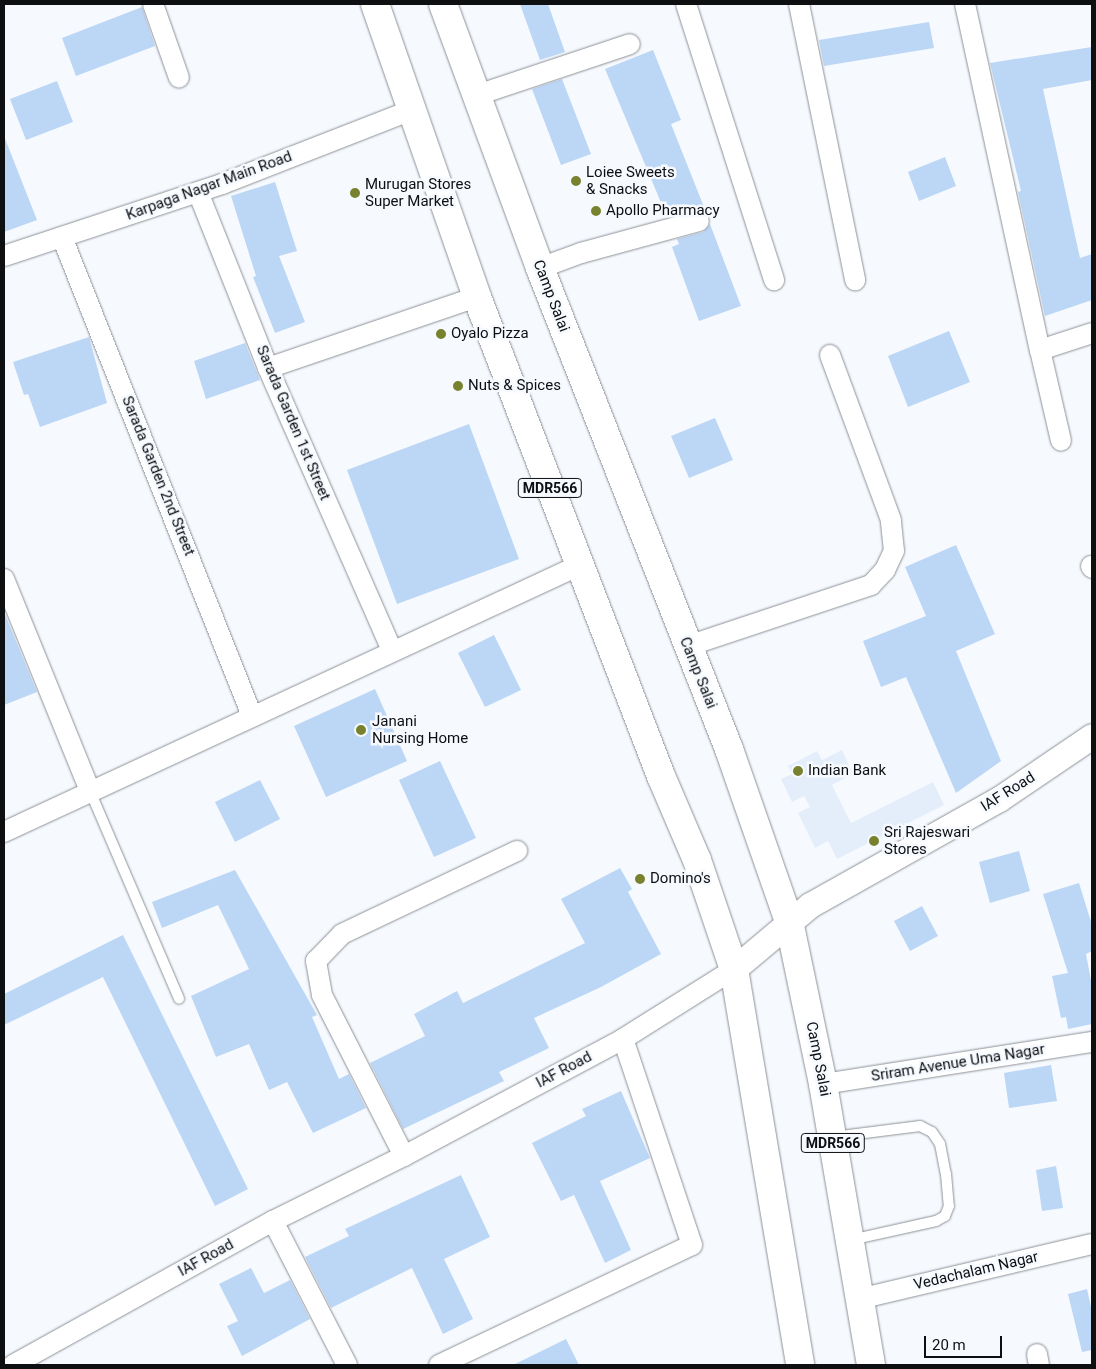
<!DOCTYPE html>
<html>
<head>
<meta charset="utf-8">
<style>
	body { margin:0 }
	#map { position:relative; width:1096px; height:1369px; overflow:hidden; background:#f6faff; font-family:Roboto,sans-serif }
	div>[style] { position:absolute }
	.built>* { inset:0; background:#e4eefa }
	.building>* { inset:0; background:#bcd6f5 }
	.roads { filter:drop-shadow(0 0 1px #8c9196) drop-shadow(0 0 1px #8c9196) }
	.service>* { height:10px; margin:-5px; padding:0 5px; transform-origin:5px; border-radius:5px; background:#fff }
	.minor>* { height:20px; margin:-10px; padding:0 10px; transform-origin:10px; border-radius:10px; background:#fff }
	.tertiary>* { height:25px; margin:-12.5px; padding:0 12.5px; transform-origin:12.5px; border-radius:12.5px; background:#fff }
	.primary>* { height:28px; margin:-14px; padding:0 14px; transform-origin:14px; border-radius:14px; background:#fff }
	.dots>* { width:14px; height:14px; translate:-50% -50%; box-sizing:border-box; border:2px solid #f6faff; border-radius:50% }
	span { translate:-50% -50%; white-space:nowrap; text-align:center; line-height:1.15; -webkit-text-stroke:5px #f6faff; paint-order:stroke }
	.shield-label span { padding:1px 4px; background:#f6faff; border:1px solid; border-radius:4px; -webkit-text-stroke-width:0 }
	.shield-label { font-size:14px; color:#0d0f11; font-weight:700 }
	.poi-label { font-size:15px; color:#0d0f11 }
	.left { translate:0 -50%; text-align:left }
	.street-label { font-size:15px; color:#0d0f11 }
	.frame { position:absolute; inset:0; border:5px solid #0d0f11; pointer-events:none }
	.scale { position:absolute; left:924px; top:1336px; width:78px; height:22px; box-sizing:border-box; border:2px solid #0d0f11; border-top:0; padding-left:6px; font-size:15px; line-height:18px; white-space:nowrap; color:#0d0f11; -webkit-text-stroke:4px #f6faff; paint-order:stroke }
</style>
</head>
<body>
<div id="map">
	<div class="built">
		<div style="clip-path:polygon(842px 750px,853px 774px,832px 785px,851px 823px,933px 782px,944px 805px,837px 859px,828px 841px,815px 848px,798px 813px,810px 807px,804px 796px,792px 802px,781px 779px,792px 774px,788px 766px,817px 751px,822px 760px)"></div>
	</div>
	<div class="building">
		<div style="clip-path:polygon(520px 4px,548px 4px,565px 52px,540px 60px)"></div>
		<div style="clip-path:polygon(142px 7px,155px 46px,76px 76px,62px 38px)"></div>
		<div style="clip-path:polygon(929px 22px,934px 48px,824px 66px,819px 40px)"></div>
		<div style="clip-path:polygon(1092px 47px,1092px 80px,1043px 89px,1080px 258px,1092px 254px,1092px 300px,1045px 316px,1018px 192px,1021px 191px,990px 63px)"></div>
		<div style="clip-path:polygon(653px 50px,681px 120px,671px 124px,706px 212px,696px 210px,667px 217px,605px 69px)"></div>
		<div style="clip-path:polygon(562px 79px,591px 154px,561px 165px,532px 89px)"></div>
		<div style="clip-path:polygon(57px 81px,73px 122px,26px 140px,10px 99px)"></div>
		<div style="clip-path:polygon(4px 136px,37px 220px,4px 232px)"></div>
		<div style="clip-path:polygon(945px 157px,956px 186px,919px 201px,908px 172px)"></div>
		<div style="clip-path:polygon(275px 182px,297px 251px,279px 256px,305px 322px,275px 333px,253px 277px,256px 276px,231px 196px)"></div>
		<div style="clip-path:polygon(710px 224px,741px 306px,699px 321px,672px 247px,679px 244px,677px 239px,703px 232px)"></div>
		<div style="clip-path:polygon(949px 331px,970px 382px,908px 407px,888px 356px)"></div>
		<div style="clip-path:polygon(89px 337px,107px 403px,40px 427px,28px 394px,24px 395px,13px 362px)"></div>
		<div style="clip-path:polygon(245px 343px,260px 380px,206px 399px,194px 361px)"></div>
		<div style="clip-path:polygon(715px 418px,733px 460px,689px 478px,671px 436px)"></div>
		<div style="clip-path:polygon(469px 424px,519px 559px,397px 604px,347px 470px)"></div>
		<div style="clip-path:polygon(956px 545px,995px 634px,956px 651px,1001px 761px,956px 793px,906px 677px,881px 687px,863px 641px,926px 616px,905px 567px)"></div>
		<div style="clip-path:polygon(4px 612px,37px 692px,4px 705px)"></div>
		<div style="clip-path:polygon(494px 635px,521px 690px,485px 707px,458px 653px)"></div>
		<div style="clip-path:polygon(375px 689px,407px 761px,326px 797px,294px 726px)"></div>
		<div style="clip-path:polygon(440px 761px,476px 838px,434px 857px,399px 780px)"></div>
		<div style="clip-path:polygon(260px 780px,280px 819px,235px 842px,215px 802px)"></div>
		<div style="clip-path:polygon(1019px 851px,1030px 891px,990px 903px,979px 862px)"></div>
		<div style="clip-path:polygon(620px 868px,632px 889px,628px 892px,661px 954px,601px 987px,534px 1018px,549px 1048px,499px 1072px,504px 1081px,403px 1129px,370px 1063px,425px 1036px,414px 1014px,457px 991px,463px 1003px,585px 943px,561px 899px)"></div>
		<div style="clip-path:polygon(235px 870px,317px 1015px,312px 1017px,339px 1079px,349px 1074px,366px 1108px,313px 1133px,287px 1082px,269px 1090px,249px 1044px,216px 1057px,191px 996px,249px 969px,218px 905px,162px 928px,152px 902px)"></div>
		<div style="clip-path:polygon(1079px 883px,1092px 925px,1092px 951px,1086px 954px,1092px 986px,1092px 1024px,1068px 1029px,1066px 1017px,1061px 1018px,1052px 976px,1068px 973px,1043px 894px)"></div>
		<div style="clip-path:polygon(922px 906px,938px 936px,910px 951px,894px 921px)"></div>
		<div style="clip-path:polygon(123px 935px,248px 1189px,215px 1206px,103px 977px,4px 1025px,4px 994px)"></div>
		<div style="clip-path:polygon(1051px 1065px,1057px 1101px,1009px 1108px,1004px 1073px)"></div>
		<div style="clip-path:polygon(621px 1091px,650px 1158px,600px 1181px,631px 1250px,605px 1263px,574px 1195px,561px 1201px,532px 1143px,586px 1116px,582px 1109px)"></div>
		<div style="clip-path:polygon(1056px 1166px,1063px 1208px,1042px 1211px,1036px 1170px)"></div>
		<div style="clip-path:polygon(461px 1175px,490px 1237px,444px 1259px,473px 1319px,443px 1334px,412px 1268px,331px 1308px,305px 1257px,349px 1236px,345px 1229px)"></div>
		<div style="clip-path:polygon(251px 1268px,264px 1293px,290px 1280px,310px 1319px,242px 1356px,227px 1326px,238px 1321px,219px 1284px)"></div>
		<div style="clip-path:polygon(1087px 1289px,1092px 1312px,1092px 1350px,1082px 1352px,1068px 1294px)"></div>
		<div style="clip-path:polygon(566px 1339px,579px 1365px,513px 1365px)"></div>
	</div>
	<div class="roads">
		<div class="service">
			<div style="left:90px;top:791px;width:226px;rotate:66.8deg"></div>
			<div style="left:833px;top:1137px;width:88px;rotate:-7.2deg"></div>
			<div style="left:920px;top:1126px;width:13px;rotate:27deg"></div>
			<div style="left:932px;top:1132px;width:14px;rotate:56deg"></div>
			<div style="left:940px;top:1144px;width:31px;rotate:79deg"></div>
			<div style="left:946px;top:1174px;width:32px;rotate:85deg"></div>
			<div style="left:949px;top:1206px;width:11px;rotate:112deg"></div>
			<div style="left:945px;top:1216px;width:10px;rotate:151deg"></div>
			<div style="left:936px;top:1221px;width:88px;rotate:167.5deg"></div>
		</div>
		<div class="minor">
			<div style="left:153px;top:4px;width:78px;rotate:70.6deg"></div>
			<div style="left:686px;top:4px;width:290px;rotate:72.3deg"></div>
			<div style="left:799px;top:4px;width:282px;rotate:78.5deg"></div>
			<div style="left:965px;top:4px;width:354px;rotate:77.8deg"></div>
			<div style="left:1040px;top:350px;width:55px;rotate:-18.1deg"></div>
			<div style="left:477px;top:95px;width:161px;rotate:-18.4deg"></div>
			<div style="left:198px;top:192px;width:189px;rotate:68.3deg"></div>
			<div style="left:268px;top:368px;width:309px;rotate:66.3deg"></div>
			<div style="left:62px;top:237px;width:515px;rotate:68.36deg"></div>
			<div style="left:4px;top:256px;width:230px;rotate:-18.3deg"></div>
			<div style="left:222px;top:184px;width:204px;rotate:-21.3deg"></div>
			<div style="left:540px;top:268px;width:44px;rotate:-20.1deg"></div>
			<div style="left:581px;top:253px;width:122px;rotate:-15.2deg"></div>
			<div style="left:1040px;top:350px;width:93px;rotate:77deg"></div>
			<div style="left:268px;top:368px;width:221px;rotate:-18.8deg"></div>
			<div style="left:1091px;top:566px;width:2px;rotate:63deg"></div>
			<div style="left:4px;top:579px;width:229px;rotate:67.9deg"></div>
			<div style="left:688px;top:646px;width:193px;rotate:-18.4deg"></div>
			<div style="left:871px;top:585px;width:21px;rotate:-47deg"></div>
			<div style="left:885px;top:570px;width:21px;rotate:-65deg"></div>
			<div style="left:894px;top:551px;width:31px;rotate:-96deg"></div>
			<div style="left:891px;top:520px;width:176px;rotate:-110.3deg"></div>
			<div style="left:4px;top:832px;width:635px;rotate:-24.87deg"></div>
			<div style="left:823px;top:1084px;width:272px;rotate:-8.9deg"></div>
			<div style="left:404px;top:1156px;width:181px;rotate:-117deg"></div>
			<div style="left:322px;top:995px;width:35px;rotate:-100deg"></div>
			<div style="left:316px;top:961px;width:37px;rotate:-46deg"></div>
			<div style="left:342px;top:934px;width:194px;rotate:-25.4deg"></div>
			<div style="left:273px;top:1221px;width:162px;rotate:62.8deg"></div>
			<div style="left:859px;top:1299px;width:239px;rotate:-13.3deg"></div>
			<div style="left:1037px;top:1354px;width:11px;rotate:80deg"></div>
			<div style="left:13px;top:1365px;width:297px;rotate:-29deg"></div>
			<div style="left:273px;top:1221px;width:146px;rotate:-26.4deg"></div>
			<div style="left:404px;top:1156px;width:248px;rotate:-28.1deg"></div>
			<div style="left:623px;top:1039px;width:131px;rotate:-32.2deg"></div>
			<div style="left:439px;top:1365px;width:280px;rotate:-25.4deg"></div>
			<div style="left:692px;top:1245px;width:217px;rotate:-108.5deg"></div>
		</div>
		<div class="tertiary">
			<div style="left:734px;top:969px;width:99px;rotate:-40.1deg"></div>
			<div style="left:810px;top:905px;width:217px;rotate:-29.3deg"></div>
			<div style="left:999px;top:799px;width:112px;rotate:-34.1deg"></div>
		</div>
		<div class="primary">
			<div style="left:375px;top:4px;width:310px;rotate:70.8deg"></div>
			<div style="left:477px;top:297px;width:513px;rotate:68.99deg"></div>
			<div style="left:661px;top:776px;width:91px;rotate:66.8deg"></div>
			<div style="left:697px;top:860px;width:115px;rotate:71.3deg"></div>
			<div style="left:734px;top:969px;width:401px;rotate:80.5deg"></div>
			<div style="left:443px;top:4px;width:281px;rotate:69.8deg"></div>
			<div style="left:540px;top:268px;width:517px;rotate:68.55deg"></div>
			<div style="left:729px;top:749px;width:182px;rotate:70.8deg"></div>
			<div style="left:789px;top:921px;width:167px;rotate:78.2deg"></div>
			<div style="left:823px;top:1084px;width:285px;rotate:80.3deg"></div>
		</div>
	</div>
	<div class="dots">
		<div style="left:576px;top:181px;background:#78822e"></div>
		<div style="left:355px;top:193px;background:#78822e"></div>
		<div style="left:596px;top:211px;background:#78822e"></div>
		<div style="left:441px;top:334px;background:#78822e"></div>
		<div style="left:458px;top:386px;background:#78822e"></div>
		<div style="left:361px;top:730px;background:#78822e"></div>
		<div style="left:798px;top:771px;background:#78822e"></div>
		<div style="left:874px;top:841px;background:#78822e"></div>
		<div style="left:640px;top:879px;background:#78822e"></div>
	</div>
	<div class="shield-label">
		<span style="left:550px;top:488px">MDR566</span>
		<span style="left:833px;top:1143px">MDR566</span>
	</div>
	<div class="poi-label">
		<span class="left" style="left:586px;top:181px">Loiee Sweets<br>&amp; Snacks</span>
		<span class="left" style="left:365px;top:193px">Murugan Stores<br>Super Market</span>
		<span class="left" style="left:606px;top:211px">Apollo Pharmacy</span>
		<span class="left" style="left:451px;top:334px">Oyalo Pizza</span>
		<span class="left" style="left:468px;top:386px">Nuts &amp; Spices</span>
		<span class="left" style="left:372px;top:730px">Janani<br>Nursing Home</span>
		<span class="left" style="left:808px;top:771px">Indian Bank</span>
		<span class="left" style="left:884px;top:841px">Sri Rajeswari<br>Stores</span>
		<span class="left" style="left:650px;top:879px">Domino's</span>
	</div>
	<div class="street-label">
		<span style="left:209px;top:186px;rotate:-20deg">Karpaga Nagar Main Road</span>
		<span style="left:551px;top:296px;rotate:69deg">Camp Salai</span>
		<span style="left:293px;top:423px;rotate:67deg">Sarada Garden 1st Street</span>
		<span style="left:158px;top:476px;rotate:68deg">Sarada Garden 2nd Street</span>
		<span style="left:698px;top:673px;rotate:68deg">Camp Salai</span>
		<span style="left:1008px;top:792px;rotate:-32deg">IAF Road</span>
		<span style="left:818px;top:1059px;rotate:79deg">Camp Salai</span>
		<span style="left:958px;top:1063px;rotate:-9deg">Sriram Avenue Uma Nagar</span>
		<span style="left:564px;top:1070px;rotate:-28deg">IAF Road</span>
		<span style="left:206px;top:1258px;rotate:-29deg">IAF Road</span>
		<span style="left:976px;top:1271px;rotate:-13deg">Vedachalam Nagar</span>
	</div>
	<div class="frame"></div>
	<div class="scale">20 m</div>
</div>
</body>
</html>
